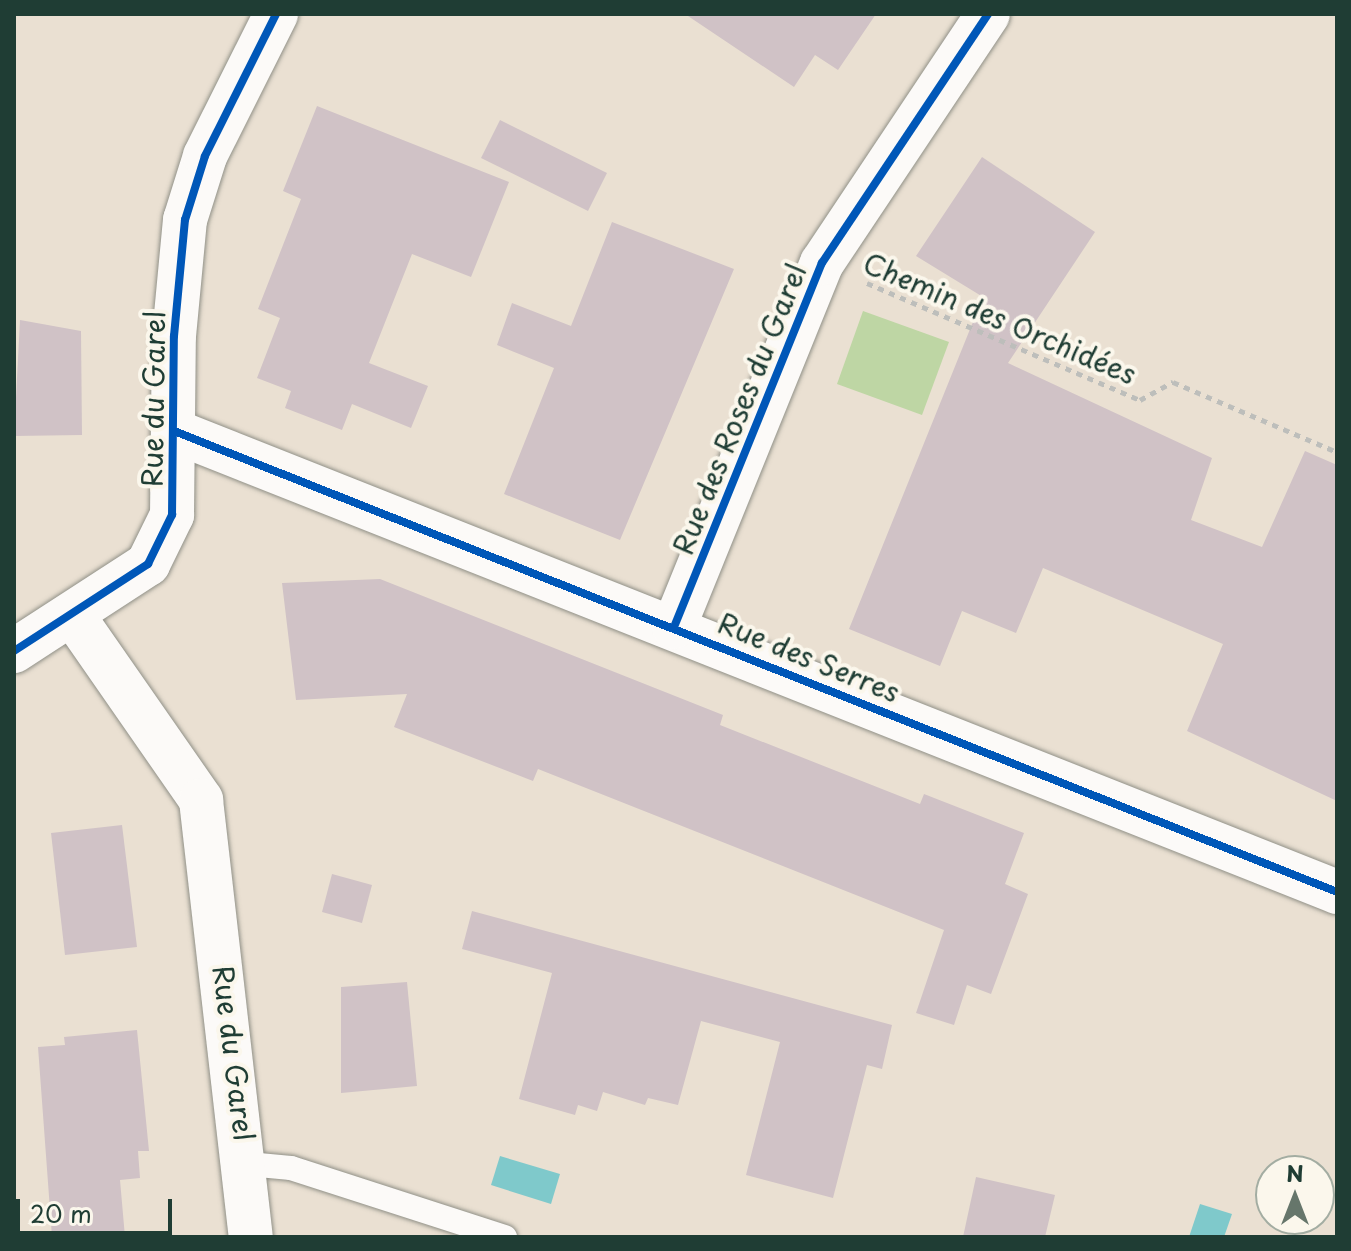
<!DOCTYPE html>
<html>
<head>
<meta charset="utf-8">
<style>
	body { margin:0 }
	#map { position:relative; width:1351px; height:1251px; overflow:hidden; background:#eae0d2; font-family:"Playpen Sans",sans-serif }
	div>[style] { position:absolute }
	.green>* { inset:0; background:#bed6a4 }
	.water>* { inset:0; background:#7fc9cb }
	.building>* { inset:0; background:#d0c2c6 }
	.path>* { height:5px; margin-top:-2.5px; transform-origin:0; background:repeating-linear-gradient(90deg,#bdbebb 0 6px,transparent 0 12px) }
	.roads { filter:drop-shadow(0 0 2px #909087) drop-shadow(0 0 2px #909087) }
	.lane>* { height:24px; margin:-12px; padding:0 12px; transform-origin:12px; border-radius:12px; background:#fcfaf8 }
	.street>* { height:44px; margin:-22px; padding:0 22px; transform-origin:22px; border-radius:22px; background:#fcfaf8 }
	.cycleway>* { height:8px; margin:-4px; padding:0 4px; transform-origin:4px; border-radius:4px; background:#0057b8 }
	span { translate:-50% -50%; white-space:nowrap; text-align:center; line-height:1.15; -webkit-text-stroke:8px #fbf7ec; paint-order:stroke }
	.street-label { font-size:28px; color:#1f3d34 }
	.frame { position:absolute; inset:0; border:16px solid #1f3d34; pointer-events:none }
	.north { position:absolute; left:1255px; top:1155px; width:80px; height:80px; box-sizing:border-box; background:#fbf7ec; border:2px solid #a3ada2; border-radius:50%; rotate:0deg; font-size:22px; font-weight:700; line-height:32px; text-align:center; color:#1f3d34 }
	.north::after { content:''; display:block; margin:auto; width:28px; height:36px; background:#66766b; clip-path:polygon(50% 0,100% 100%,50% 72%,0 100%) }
	.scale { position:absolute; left:16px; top:1199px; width:156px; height:36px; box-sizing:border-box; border:4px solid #1f3d34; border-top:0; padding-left:10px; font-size:24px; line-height:28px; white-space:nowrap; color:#1f3d34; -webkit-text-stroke:6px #fbf7ec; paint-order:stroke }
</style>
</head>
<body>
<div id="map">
	<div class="green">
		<div style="clip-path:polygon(863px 311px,949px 342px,922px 415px,837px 384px)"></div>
	</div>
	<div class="water">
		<div style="clip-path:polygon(500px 1156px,560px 1174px,551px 1204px,491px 1185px)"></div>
		<div style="clip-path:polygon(1200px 1204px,1232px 1214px,1224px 1237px,1189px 1237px)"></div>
	</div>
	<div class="building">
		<div style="clip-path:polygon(685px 14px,876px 14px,838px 70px,815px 55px,794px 87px)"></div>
		<div style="clip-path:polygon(317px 106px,509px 182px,471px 277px,412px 254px,369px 363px,428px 386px,411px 428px,352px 404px,342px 430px,285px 408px,291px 391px,257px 378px,280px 318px,258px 309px,301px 199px,283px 191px)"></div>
		<div style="clip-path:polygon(500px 120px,607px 173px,588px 211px,481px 158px)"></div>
		<div style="clip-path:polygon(982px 157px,1095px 232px,1008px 363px,1212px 458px,1191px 520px,1262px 547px,1305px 451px,1337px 465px,1337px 801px,1187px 731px,1223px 644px,1043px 568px,1016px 633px,962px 611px,940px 666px,849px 629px,983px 297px,916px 256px)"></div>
		<div style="clip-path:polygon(612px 222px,734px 269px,620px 540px,504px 494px,554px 368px,497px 345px,512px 303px,571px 326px)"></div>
		<div style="clip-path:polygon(20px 320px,81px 331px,82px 435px,14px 436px)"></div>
		<div style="clip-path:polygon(380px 579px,723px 715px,720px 725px,920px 804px,924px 794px,1024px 833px,1005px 884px,1028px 894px,991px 994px,967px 985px,954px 1025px,916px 1013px,944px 930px,538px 769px,533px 781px,394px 727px,407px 694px,296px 700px,282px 583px)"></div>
		<div style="clip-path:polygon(122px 825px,137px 947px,65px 955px,51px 833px)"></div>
		<div style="clip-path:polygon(332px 874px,372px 885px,362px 923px,322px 912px)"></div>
		<div style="clip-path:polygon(472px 911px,892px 1025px,882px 1069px,867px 1065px,833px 1198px,746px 1175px,780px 1042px,701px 1021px,678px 1105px,648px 1098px,645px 1105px,603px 1092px,597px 1111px,578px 1105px,575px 1115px,519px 1099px,552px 973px,462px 949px)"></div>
		<div style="clip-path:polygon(407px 982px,417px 1086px,341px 1093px,341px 987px)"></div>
		<div style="clip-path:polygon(137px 1030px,149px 1151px,138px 1151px,140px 1178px,120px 1180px,125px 1237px,52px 1237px,38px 1047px,65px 1045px,64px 1037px)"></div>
		<div style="clip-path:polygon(976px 1177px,1055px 1195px,1045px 1237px,963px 1237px)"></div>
	</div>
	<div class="path">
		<div style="left:867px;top:283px;width:297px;rotate:23.2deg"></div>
		<div style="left:1140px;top:400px;width:38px;rotate:-29deg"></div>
		<div style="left:1173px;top:382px;width:178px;rotate:23.1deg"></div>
	</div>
	<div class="roads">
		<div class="lane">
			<div style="left:248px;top:1164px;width:43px;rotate:5.3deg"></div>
			<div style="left:291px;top:1168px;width:225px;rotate:17.9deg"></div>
		</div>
		<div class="street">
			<div style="left:174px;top:431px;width:1251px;rotate:21.62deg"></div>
			<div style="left:74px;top:617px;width:223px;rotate:55.2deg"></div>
			<div style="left:201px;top:800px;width:440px;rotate:83.5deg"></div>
			<div style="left:674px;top:627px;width:393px;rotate:-67.9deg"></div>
			<div style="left:822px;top:263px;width:299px;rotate:-56.3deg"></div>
			<div style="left:14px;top:651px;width:160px;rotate:-33deg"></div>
			<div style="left:148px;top:564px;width:55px;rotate:-63.9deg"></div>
			<div style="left:172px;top:515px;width:179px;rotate:-89.4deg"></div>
			<div style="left:174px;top:336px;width:117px;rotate:-84.6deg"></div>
			<div style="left:185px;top:220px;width:67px;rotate:-72.6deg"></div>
			<div style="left:205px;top:156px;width:159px;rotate:-63.4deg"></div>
		</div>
	</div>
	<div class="cycleway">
		<div style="left:174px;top:431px;width:1251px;rotate:21.62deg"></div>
		<div style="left:674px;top:627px;width:393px;rotate:-67.9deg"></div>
		<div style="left:822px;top:263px;width:299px;rotate:-56.3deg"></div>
		<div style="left:14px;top:651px;width:160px;rotate:-33deg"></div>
		<div style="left:148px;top:564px;width:55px;rotate:-63.9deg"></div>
		<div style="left:172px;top:515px;width:179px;rotate:-89.4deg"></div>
		<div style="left:174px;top:336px;width:117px;rotate:-84.6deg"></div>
		<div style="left:185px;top:220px;width:67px;rotate:-72.6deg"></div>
		<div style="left:205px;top:156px;width:159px;rotate:-63.4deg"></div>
	</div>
	<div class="street-label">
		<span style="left:1000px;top:318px;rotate:23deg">Chemin des Orchidées</span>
		<span style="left:153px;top:399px;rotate:-89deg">Rue du Garel</span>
		<span style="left:739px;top:409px;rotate:-68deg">Rue des Roses du Garel</span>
		<span style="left:809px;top:657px;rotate:22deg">Rue des Serres</span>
		<span style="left:234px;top:1053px;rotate:83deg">Rue du Garel</span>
	</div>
	<div class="frame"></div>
	<div class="north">N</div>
	<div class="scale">20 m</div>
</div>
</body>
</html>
